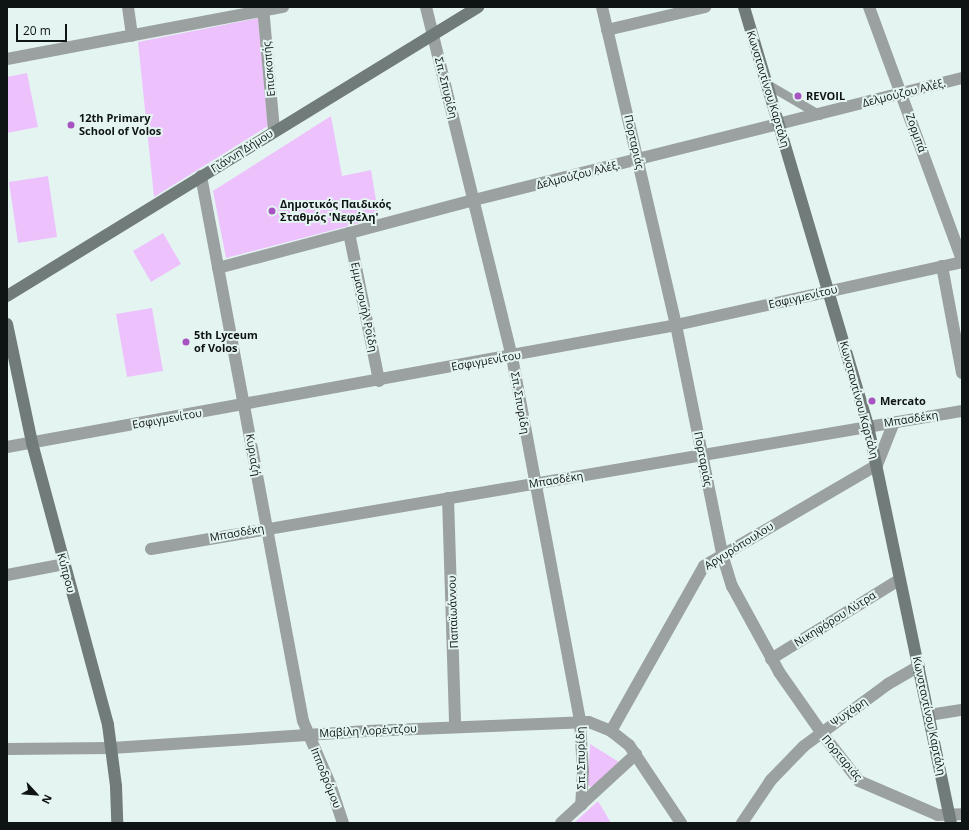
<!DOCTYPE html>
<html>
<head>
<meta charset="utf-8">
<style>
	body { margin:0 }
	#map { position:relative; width:969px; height:830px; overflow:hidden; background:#e4f5f1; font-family:"Open Sans",sans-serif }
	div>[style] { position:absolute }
	.green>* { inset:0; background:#edc2fc }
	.lane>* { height:9px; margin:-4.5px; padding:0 4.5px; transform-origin:4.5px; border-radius:4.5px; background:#9aa1a0 }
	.street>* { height:12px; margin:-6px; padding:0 6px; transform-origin:6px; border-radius:6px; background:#9aa1a0 }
	.secondary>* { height:12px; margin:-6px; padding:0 6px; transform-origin:6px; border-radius:6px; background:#717b79 }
	.dots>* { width:11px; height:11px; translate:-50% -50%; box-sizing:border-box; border:2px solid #e4f5f1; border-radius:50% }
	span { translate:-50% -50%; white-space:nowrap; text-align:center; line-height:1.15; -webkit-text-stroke:4px #e4f5f1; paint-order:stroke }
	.street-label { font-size:11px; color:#0e1413 }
	.poi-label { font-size:11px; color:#0e1413; font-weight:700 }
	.left { translate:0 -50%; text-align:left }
	.frame { position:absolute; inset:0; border:8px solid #0e1413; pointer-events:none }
	.north { position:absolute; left:16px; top:774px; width:40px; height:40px; -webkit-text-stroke:3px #e4f5f1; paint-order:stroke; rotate:116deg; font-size:11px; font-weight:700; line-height:16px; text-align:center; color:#0e1413 }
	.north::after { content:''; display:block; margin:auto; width:14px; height:18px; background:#0e1413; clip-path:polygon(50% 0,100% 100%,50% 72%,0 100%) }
	.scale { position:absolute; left:16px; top:24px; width:51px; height:18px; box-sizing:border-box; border:2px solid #0e1413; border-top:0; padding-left:5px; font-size:12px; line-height:14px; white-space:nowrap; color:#0e1413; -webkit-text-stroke:3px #e4f5f1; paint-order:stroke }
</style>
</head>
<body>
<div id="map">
	<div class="green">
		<div style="clip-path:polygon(258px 18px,268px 126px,154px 197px,138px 42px)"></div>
		<div style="clip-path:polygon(27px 73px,38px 127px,7px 133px,7px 77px)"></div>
		<div style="clip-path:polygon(331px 116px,342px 176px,371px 170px,379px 218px,226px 258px,213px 191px)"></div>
		<div style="clip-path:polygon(48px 176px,57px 237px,18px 243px,9px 182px)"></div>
		<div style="clip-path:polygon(163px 233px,181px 264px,151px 282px,133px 251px)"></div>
		<div style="clip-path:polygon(152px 308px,163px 371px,127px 377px,116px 314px)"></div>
		<div style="clip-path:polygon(590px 744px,619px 762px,598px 784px,591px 787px,588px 785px)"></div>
		<div style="clip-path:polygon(598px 801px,611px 823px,574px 823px)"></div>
	</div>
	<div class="lane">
		<div style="left:767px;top:84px;width:61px;rotate:30.3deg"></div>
	</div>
	<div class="street">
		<div style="left:128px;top:7px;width:29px;rotate:82deg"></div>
		<div style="left:263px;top:7px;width:124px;rotate:84.9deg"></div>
		<div style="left:426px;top:7px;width:360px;rotate:76.2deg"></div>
		<div style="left:512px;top:357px;width:371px;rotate:79.4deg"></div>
		<div style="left:580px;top:722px;width:49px;rotate:86.5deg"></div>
		<div style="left:583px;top:771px;width:34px;rotate:93deg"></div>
		<div style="left:602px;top:7px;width:326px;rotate:76.9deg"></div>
		<div style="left:676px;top:325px;width:234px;rotate:78.6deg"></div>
		<div style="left:722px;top:554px;width:34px;rotate:73deg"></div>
		<div style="left:732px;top:586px;width:98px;rotate:61.3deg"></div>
		<div style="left:779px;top:672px;width:73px;rotate:55deg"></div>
		<div style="left:821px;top:732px;width:62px;rotate:52.2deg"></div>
		<div style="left:859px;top:781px;width:86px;rotate:23.3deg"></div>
		<div style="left:938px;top:815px;width:24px;rotate:-2deg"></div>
		<div style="left:869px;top:7px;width:270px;rotate:69.8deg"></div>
		<div style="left:607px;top:30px;width:101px;rotate:-13.2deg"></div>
		<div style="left:7px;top:59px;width:281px;rotate:-10.7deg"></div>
		<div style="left:201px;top:176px;width:554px;rotate:79.4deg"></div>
		<div style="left:303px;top:721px;width:69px;rotate:66.8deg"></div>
		<div style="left:330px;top:784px;width:41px;rotate:71.6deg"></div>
		<div style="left:349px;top:233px;width:151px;rotate:78.5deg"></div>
		<div style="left:942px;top:266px;width:109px;rotate:79.4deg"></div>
		<div style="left:218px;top:268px;width:265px;rotate:-14.9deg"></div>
		<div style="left:474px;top:200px;width:503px;rotate:-14.04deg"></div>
		<div style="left:7px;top:447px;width:680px;rotate:-10.33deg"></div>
		<div style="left:676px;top:325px;width:293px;rotate:-12.4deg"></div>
		<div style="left:448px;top:498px;width:228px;rotate:88.2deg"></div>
		<div style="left:151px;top:549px;width:823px;rotate:-9.66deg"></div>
		<div style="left:7px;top:575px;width:58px;rotate:-10.9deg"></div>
		<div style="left:771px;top:659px;width:150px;rotate:-31.7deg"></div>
		<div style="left:929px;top:715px;width:33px;rotate:-9deg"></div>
		<div style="left:611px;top:731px;width:189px;rotate:-60.6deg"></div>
		<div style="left:704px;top:566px;width:200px;rotate:-30.3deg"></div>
		<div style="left:877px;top:465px;width:46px;rotate:-68.4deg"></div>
		<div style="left:7px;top:749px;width:105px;rotate:-0.5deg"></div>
		<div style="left:112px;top:748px;width:256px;rotate:-3.8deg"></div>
		<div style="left:367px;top:731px;width:222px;rotate:-2.3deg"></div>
		<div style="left:589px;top:722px;width:24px;rotate:22deg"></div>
		<div style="left:611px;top:731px;width:23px;rotate:38deg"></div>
		<div style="left:629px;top:745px;width:94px;rotate:56.3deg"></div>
		<div style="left:561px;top:823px;width:102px;rotate:-42.6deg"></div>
		<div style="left:742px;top:823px;width:52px;rotate:-56deg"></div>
		<div style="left:771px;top:780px;width:47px;rotate:-45.9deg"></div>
		<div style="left:804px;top:746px;width:104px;rotate:-36.4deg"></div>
		<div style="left:888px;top:684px;width:36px;rotate:-30deg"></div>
	</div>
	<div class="secondary">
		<div style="left:744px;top:7px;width:437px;rotate:73.5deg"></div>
		<div style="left:868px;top:426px;width:406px;rotate:78.2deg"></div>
		<div style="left:7px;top:296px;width:553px;rotate:-31.53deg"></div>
		<div style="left:7px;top:324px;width:122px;rotate:78.1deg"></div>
		<div style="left:32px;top:443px;width:292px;rotate:74.9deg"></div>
		<div style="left:108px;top:725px;width:62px;rotate:82.5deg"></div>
		<div style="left:116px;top:786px;width:37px;rotate:88deg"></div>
	</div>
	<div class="dots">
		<div style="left:798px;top:96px;background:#a753c2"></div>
		<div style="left:71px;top:125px;background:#a753c2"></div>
		<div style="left:272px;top:211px;background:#a753c2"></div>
		<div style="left:186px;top:342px;background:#a753c2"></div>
		<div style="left:872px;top:401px;background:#a753c2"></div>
	</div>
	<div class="street-label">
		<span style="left:269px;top:69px;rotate:-95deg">Επισκοπής</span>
		<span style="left:446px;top:88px;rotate:76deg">Σπ. Σπυρίδη</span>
		<span style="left:768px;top:89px;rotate:73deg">Κωνσταντίνου Καρτάλη</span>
		<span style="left:904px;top:93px;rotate:-14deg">Δελμούζου Αλέξ.</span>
		<span style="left:916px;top:133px;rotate:70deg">Ζορμπά</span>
		<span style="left:634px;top:142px;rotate:77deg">Πορταριάς</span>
		<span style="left:242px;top:151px;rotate:-32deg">Γιάννη Δήμου</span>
		<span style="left:578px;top:175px;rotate:-14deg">Δελμούζου Αλέξ.</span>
		<span style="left:803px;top:297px;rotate:-13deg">Εσφιγμενίτου</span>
		<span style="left:364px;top:307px;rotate:78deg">Εμμανουήλ Ροΐδη</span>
		<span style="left:486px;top:361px;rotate:-10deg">Εσφιγμενίτου</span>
		<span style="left:859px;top:400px;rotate:75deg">Κωνσταντίνου Καρτάλη</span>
		<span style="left:520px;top:403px;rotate:80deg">Σπ. Σπυρίδη</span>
		<span style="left:167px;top:419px;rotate:-10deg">Εσφιγμενίτου</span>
		<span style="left:911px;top:419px;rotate:-9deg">Μπασδέκη</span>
		<span style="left:253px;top:455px;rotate:81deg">Κυριαζή</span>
		<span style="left:703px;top:459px;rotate:79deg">Πορταριάς</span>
		<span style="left:556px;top:480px;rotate:-9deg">Μπασδέκη</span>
		<span style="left:237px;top:533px;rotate:-10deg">Μπασδέκη</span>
		<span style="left:739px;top:546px;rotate:-32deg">Αργυρόπουλου</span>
		<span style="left:66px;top:573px;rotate:75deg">Κύπρου</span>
		<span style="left:453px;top:612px;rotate:-92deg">Παπαϊωάννου</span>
		<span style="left:835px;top:619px;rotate:-32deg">Νικηφόρου Λύτρα</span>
		<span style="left:849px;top:712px;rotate:-35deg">Ψυχάρη</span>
		<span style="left:929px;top:716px;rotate:78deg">Κωνσταντίνου Καρτάλη</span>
		<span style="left:368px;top:731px;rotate:-3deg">Μαβίλη Λορέντζου</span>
		<span style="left:581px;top:758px;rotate:-91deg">Σπ. Σπυρίδη</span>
		<span style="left:842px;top:758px;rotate:50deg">Πορταριάς</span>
		<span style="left:326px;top:778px;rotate:68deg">Ιπποδρόμου</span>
	</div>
	<div class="poi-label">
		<span class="left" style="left:806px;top:96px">REVOIL</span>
		<span class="left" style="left:79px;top:125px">12th Primary<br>School of Volos</span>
		<span class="left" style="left:280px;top:211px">Δημοτικός Παιδικός<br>Σταθμός 'Νεφέλη'</span>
		<span class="left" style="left:194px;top:342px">5th Lyceum<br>of Volos</span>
		<span class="left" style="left:880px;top:401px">Mercato</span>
	</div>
	<div class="frame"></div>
	<div class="north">N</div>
	<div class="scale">20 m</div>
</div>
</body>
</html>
